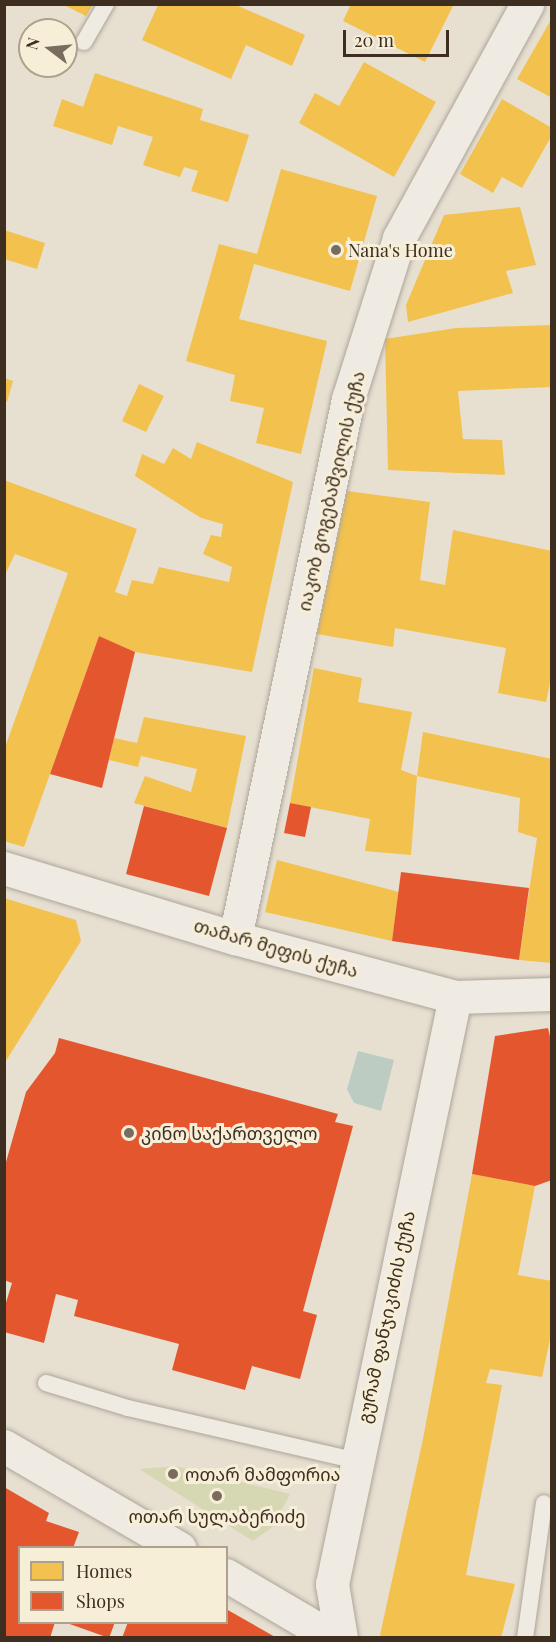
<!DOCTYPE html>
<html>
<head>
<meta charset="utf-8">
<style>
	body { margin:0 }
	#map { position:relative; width:556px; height:1642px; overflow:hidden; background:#e7e0d1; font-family:"Playfair Display","Noto Sans Georgian",serif }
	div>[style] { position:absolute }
	.green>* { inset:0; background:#d6d7b3 }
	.water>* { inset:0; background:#bcccc2 }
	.homes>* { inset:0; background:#f2c14e }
	.shops>* { inset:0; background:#e4572e }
	.roads { filter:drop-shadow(0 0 2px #ada599) drop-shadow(0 0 2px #ada599) }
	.service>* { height:16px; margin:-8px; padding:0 8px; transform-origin:8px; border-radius:8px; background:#efebe3 }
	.minor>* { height:33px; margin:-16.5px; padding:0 16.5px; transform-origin:16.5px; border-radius:16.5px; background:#efebe3 }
	.secondary>* { height:33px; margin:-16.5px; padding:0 16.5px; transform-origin:16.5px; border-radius:16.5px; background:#efebe3 }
	.dots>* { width:16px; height:16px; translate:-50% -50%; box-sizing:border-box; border:3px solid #f7eed8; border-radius:50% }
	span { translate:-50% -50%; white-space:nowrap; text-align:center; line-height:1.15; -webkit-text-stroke:6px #f7eed8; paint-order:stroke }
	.poi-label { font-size:18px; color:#3d2e20 }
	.left { translate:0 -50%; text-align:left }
	.street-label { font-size:18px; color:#3d2e20 }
	.frame { position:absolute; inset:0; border:6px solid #3d2e20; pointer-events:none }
	.legend { position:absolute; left:18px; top:1546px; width:210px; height:78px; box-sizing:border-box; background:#f7eed8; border:2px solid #ada18e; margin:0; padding:8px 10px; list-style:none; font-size:18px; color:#3d2e20 }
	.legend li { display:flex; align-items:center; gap:12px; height:30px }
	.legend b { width:30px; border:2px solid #ada18e }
	.north { position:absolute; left:18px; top:18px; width:60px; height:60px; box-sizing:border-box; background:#f7eed8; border:2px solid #ada18e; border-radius:50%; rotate:286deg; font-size:16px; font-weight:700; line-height:24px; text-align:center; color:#3d2e20 }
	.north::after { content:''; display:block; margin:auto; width:21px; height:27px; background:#786c5e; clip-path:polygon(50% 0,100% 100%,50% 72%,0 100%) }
	.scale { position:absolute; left:343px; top:30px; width:106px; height:27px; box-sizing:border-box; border:3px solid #3d2e20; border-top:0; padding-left:8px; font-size:18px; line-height:21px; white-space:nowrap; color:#3d2e20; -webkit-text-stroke:4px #f7eed8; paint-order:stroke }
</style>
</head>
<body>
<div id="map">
	<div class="green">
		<div style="clip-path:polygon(176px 1466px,290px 1494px,274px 1526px,253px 1541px,139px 1469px)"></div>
	</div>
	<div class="water">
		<div style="clip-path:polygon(358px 1051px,394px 1060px,381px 1111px,354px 1103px,347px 1089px)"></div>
	</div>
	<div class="homes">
		<div style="clip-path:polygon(62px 4px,93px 4px,86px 16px)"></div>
		<div style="clip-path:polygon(351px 4px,454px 4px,425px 62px,343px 21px)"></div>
		<div style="clip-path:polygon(158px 5px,236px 5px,305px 35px,292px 66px,246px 45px,231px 79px,142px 40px)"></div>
		<div style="clip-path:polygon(552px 18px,552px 98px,517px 79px)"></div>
		<div style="clip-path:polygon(364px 62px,436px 102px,394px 177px,299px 123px,315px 93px,339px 106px)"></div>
		<div style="clip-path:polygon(95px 73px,203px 109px,200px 120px,249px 135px,228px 202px,191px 191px,198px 171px,184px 167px,180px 177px,143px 165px,153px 137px,118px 126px,112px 145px,53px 126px,62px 99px,83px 107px)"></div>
		<div style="clip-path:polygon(502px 99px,552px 128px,552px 135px,522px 188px,502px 177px,493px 193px,460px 174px)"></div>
		<div style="clip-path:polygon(281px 169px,377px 196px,350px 291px,254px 264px,239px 319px,327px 341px,301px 454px,256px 443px,264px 408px,230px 401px,235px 375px,186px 361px,219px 244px,257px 254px)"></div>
		<div style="clip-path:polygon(520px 207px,536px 265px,506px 271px,513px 293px,408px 322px,406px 305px,444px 215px)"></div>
		<div style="clip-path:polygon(4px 230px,45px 243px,37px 269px,4px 259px)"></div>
		<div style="clip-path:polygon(552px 325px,552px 387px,458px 391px,463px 439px,502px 440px,505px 475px,388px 470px,385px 339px,456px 328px)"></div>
		<div style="clip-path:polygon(4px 378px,13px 381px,7px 402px,4px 401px)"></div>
		<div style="clip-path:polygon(139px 384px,164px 396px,146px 432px,122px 421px)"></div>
		<div style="clip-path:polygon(197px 442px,293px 482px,252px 672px,135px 652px,99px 636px,24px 847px,4px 841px,4px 750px,68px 573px,15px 554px,4px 577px,4px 480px,137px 529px,115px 592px,127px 596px,132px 580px,153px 584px,159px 567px,229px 582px,232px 567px,203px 554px,211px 535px,221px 537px,223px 524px,201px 518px,135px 476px,142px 454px,164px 464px,173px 448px,191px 459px)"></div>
		<div style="clip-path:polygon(347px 491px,430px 502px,420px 580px,445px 585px,453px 530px,552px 551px,552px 674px,546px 702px,498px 693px,506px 648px,395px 628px,393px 647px,317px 634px)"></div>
		<div style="clip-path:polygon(314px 668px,362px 678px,358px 702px,412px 712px,401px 770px,417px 776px,423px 732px,552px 759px,552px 963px,519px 960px,537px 838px,518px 832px,520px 798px,417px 776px,411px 855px,365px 851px,370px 819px,290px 803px)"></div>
		<div style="clip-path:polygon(144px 717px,246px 736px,227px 828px,134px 803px,145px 776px,191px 792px,197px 769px,141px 756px,138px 767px,109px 760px,114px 738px,137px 743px)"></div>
		<div style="clip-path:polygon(277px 860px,399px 892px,392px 941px,265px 912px)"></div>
		<div style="clip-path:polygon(4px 898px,76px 920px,81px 941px,4px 1064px)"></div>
		<div style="clip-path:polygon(472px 1174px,535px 1186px,518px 1275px,552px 1281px,552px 1330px,542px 1377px,490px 1369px,486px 1383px,502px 1385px,466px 1575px,515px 1584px,501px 1638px,385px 1638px,380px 1635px,423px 1439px)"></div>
	</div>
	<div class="shops">
		<div style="clip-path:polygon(99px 636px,135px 652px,102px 788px,50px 774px)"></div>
		<div style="clip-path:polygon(290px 803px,311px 807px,305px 837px,284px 833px)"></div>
		<div style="clip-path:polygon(144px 806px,227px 828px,209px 896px,126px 874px)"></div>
		<div style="clip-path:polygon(401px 872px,529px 888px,519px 960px,392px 941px)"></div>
		<div style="clip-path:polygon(548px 1028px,552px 1045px,552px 1180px,535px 1186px,472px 1174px,495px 1036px)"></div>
		<div style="clip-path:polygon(59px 1038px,338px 1114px,335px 1122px,353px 1126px,303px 1311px,317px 1315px,300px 1379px,252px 1366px,245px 1390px,172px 1370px,179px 1344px,74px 1316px,78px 1300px,56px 1294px,44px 1343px,4px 1332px,4px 1309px,12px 1283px,4px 1280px,4px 1169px,26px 1092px,55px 1053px)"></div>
		<div style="clip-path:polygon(4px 1487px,49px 1513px,46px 1521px,79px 1532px,73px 1548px,20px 1548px,20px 1622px,55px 1622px,50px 1638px,4px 1638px)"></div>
		<div style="clip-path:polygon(226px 1609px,277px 1638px,122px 1638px,128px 1622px,226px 1622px)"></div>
		<div style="clip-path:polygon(64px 1622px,115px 1622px,109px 1638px)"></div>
	</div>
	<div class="roads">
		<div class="service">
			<div style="left:84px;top:42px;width:44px;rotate:-59.9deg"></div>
			<div style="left:46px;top:1383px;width:86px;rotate:17deg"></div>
			<div style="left:128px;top:1408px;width:235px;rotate:13deg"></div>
			<div style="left:525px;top:1638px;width:136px;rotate:-82deg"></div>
		</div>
		<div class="minor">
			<div style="left:235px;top:938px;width:551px;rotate:-78.16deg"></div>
			<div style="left:348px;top:399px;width:169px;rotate:-72.4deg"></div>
			<div style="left:399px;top:238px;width:267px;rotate:-61.3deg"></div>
			<div style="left:341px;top:1638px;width:55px;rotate:-99.5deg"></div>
			<div style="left:332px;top:1584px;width:600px;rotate:-78.17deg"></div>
		</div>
		<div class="secondary">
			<div style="left:4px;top:868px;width:241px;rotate:16.9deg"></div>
			<div style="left:235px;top:938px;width:228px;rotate:15deg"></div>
			<div style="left:455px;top:997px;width:97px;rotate:-1.8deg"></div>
			<div style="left:4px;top:1446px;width:203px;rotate:30.2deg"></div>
			<div style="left:226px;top:1575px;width:124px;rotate:30.5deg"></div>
		</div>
	</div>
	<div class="dots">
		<div style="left:336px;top:250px;background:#786c5e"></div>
		<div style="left:129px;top:1133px;background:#786c5e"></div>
		<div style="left:173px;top:1474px;background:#786c5e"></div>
		<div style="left:217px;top:1496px;background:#786c5e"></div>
	</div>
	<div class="poi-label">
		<span class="left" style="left:348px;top:250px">Nana's Home</span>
		<span class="left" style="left:141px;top:1133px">კინო საქართველო</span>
		<span class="left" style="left:185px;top:1474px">ოთარ მამფორია</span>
		<span style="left:217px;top:1516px">ოთარ სულაბერიძე</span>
	</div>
	<div class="street-label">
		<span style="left:331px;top:491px;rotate:-77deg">იაკობ გოგებაშვილის ქუჩა</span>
		<span style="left:276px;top:948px;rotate:16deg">თამარ მეფის ქუჩა</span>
		<span style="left:386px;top:1317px;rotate:-78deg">გურამ ფანჯიკიძის ქუჩა</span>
	</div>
	<div class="frame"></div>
	<ul class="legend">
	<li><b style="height:16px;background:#f2c14e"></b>Homes</li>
	<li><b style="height:16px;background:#e4572e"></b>Shops</li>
	</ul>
	<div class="north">N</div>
	<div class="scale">20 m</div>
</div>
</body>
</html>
